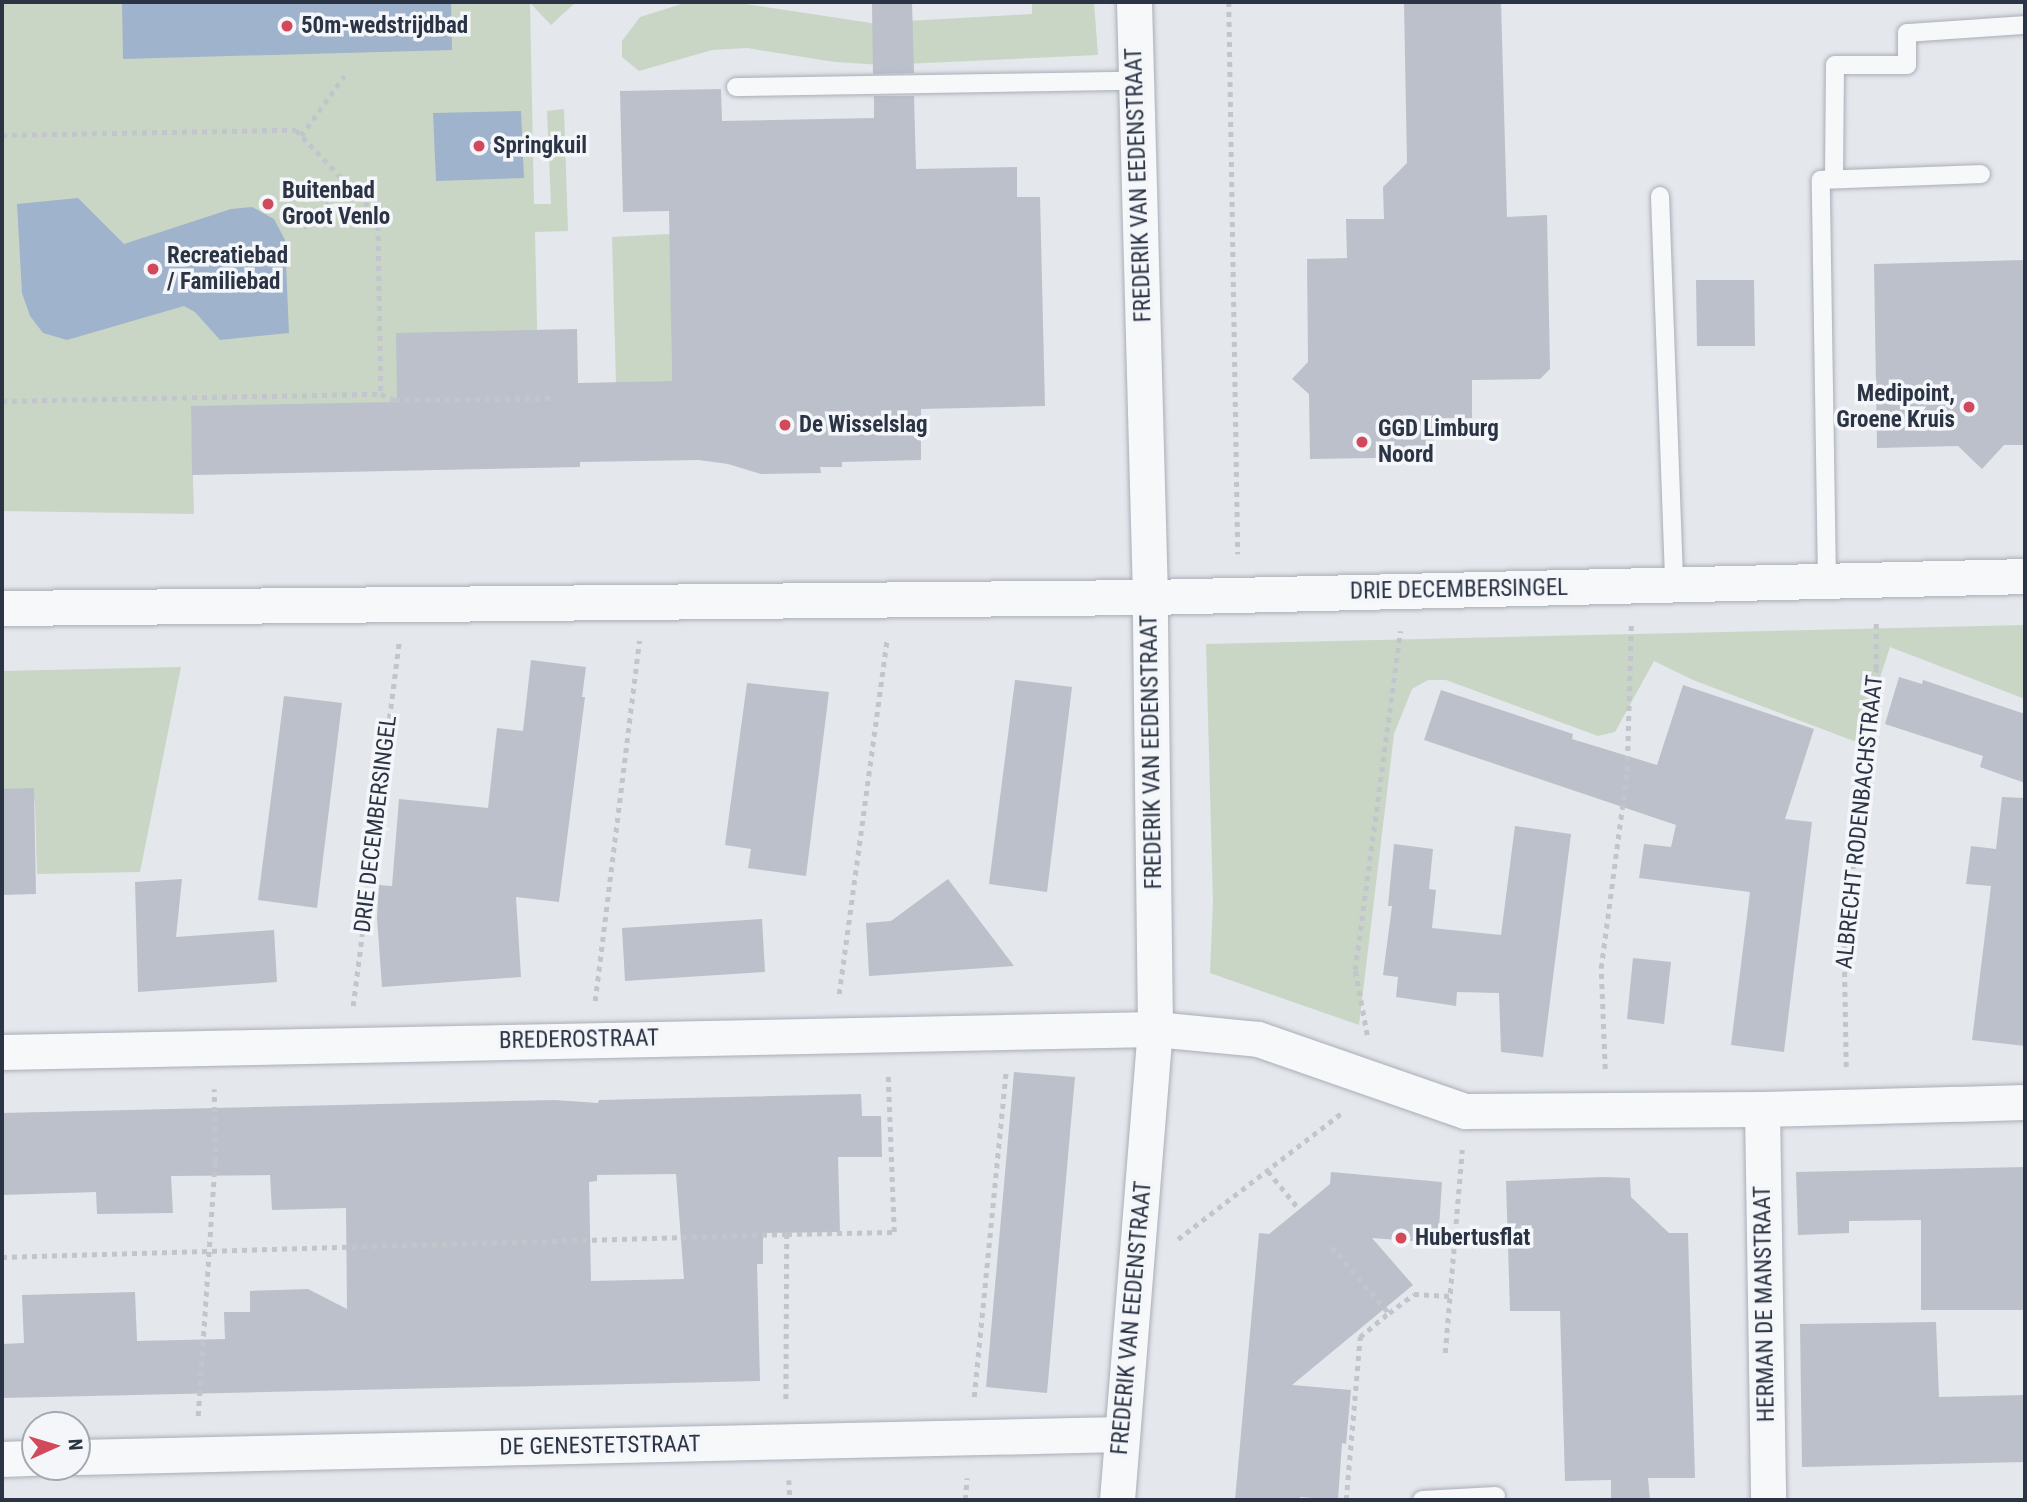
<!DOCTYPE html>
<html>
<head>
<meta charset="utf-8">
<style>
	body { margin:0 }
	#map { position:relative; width:2027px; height:1502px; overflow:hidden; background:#e4e7ec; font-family:"Roboto Condensed",sans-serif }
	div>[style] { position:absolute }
	.green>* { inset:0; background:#c9d6c5 }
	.water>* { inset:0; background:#9fb4cc }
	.building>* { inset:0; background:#bbc0ca }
	.path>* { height:4.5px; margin-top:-2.25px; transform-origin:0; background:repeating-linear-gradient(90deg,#c2c5cb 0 5px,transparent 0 10px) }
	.roads { filter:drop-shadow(0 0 2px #a9aeb7) drop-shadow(0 0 2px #a9aeb7) }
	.service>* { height:18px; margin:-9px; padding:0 9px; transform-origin:9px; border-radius:9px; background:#f7f8fa }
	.minor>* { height:35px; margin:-17.5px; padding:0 17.5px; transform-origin:17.5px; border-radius:17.5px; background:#f7f8fa }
	.dots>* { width:19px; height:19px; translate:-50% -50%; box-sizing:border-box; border:4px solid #f4f6f9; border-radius:50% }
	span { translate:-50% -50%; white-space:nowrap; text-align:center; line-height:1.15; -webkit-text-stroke:7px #f4f6f9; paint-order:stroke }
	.poi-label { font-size:23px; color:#2b3445; font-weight:700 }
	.left { translate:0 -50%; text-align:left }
	.right { translate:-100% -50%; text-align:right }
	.street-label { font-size:23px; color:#2b3445 }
	.frame { position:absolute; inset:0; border:4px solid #2b3445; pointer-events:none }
	.north { position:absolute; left:21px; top:1411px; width:70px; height:70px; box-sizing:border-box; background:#f4f6f9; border:2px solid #a4a8b1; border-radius:50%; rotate:86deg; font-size:19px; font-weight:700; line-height:28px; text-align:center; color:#2b3445 }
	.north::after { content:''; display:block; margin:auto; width:24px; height:32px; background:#d1495b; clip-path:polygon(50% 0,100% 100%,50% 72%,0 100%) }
</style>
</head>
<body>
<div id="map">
	<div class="green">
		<div style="clip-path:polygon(2px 2px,576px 2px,551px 25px,530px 3px,534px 204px,551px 204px,547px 111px,564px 109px,568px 231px,535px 232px,539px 412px,191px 406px,194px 514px,2px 511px)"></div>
		<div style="clip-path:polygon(688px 2px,732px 2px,871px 23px,1032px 14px,1032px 2px,1094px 2px,1098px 55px,883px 65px,835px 62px,747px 48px,712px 50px,639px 71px,622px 57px,622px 41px,640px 17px)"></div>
		<div style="clip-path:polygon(670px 234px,672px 381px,616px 383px,612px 237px)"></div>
		<div style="clip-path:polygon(2025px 625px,2025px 699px,1890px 647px,1859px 743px,1693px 680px,1654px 661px,1615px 732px,1598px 736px,1446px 680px,1428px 680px,1412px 689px,1394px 734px,1359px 1025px,1210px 973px,1213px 902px,1206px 644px)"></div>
		<div style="clip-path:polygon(181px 667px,140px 872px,37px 874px,35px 801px,2px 802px,2px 671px)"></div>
	</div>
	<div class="water">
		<div style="clip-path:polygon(122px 2px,451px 2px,452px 50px,123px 59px)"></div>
		<div style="clip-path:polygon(521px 111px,524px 178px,436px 181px,433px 113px)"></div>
		<div style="clip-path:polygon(78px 198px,124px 244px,231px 209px,252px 207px,274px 219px,285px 240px,289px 333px,220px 340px,195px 312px,184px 306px,67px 340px,43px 333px,30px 316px,22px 293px,17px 204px)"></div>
	</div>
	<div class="building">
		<div style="clip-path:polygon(872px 2px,912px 2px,914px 73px,873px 74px)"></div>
		<div style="clip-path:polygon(1404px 2px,1501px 2px,1507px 217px,1547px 215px,1550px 369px,1540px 379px,1472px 380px,1472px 418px,1434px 418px,1435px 457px,1310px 459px,1309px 394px,1292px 379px,1308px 362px,1307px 259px,1347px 258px,1346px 219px,1384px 219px,1383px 187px,1407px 163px)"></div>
		<div style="clip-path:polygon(721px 89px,722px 121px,874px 118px,874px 96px,914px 96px,916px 169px,1017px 167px,1017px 197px,1040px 197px,1045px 406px,921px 409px,921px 460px,842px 462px,842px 467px,820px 467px,821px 473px,761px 474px,728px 464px,699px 460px,580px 462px,580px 467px,192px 475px,191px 406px,397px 402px,396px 333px,577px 329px,578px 383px,672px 381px,669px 211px,623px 212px,620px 91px)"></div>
		<div style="clip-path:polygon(2025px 260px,2025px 445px,2004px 445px,1982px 469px,1958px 446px,1877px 448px,1874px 264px)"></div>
		<div style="clip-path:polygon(1696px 280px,1754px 280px,1755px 346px,1697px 346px)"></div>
		<div style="clip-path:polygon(531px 660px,586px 667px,582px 697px,585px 697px,559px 902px,516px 897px,521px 977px,382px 987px,377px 918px,379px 885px,392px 886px,399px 799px,488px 808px,497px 728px,523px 731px)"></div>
		<div style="clip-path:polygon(1899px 677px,1922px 684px,1923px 680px,2025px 714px,2025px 783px,1980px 767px,1983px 756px,1885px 724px)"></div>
		<div style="clip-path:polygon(1015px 680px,1072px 687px,1047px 892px,989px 884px)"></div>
		<div style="clip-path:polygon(747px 683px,829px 692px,806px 876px,748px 868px,751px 849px,725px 845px)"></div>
		<div style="clip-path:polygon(1683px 685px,1814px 729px,1785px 819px,1812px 822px,1784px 1052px,1731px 1045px,1750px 892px,1639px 878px,1644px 844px,1671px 847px,1676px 825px,1424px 740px,1441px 690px,1573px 734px,1572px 739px,1657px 765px)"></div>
		<div style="clip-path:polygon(284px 696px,342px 703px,317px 908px,258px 900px)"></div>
		<div style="clip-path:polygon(34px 788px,36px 894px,2px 895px,2px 789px)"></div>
		<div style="clip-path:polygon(2002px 797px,2025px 798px,2025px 1046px,1972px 1040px,1991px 886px,1966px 884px,1971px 846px,1996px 849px)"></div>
		<div style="clip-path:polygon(1515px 826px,1571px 834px,1543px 1057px,1501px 1052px,1499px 993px,1457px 992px,1456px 1006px,1396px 997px,1398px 977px,1383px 975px,1392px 906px,1388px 906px,1394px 844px,1433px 849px,1429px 889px,1436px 890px,1432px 928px,1501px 935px)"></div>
		<div style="clip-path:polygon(182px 879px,176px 937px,274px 930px,277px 982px,138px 992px,135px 882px)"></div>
		<div style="clip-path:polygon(948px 879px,1014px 966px,869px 976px,866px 923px,891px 921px)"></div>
		<div style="clip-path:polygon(762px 919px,765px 972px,625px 981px,622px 928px)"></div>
		<div style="clip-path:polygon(1633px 958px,1671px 962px,1664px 1024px,1627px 1019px)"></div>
		<div style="clip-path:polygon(1014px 1072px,1075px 1077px,1047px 1393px,986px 1387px)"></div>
		<div style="clip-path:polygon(evenodd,861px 1094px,862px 1116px,881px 1116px,882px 1157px,838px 1157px,840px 1232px,763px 1233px,763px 1264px,757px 1264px,760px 1381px,2px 1398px,2px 1344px,24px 1343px,22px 1295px,135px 1292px,137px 1341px,225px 1339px,224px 1312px,250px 1312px,250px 1291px,308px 1289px,347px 1309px,346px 1208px,272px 1210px,270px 1175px,171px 1176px,173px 1213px,97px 1214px,96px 1192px,2px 1195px,2px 1113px,555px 1100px,598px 1103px,599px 1100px,861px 1094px,676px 1174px,684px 1279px,591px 1281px,589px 1182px,597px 1181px,597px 1175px,676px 1174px)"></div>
		<div style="clip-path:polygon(2025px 1167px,2025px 1310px,1921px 1310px,1921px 1220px,1849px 1221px,1849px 1233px,1798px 1235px,1796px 1172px)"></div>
		<div style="clip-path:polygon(1331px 1172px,1442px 1182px,1438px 1243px,1372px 1238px,1413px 1285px,1292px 1385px,1351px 1390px,1346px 1444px,1342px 1443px,1338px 1500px,1300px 1497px,1299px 1500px,1235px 1500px,1259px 1233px,1269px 1234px,1307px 1203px,1330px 1184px)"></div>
		<div style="clip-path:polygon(1604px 1177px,1630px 1178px,1631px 1197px,1669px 1233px,1688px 1233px,1695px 1478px,1648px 1478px,1650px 1500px,1611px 1500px,1611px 1480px,1565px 1481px,1560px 1311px,1510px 1311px,1506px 1181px)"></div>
		<div style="clip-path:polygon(1936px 1322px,1939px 1397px,2025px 1395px,2025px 1462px,1802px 1467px,1800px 1324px)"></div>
	</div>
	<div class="path">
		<div style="left:1229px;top:2px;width:552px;rotate:89.07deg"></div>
		<div style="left:2px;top:135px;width:294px;rotate:-1deg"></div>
		<div style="left:296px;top:130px;width:119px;rotate:46.4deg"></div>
		<div style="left:378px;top:216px;width:178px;rotate:89deg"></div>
		<div style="left:381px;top:394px;width:15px;rotate:23deg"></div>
		<div style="left:395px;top:400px;width:158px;rotate:-0.7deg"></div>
		<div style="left:301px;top:136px;width:74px;rotate:-54.4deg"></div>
		<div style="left:304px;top:228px;width:61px;rotate:-46.3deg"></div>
		<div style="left:2px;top:401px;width:379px;rotate:-1.1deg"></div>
		<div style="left:839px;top:994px;width:359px;rotate:-82.3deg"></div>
		<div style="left:595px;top:1001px;width:363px;rotate:-83deg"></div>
		<div style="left:353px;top:1006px;width:366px;rotate:-82.8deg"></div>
		<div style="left:1367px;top:1035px;width:66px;rotate:-100.5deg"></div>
		<div style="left:1355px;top:970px;width:342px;rotate:-82.4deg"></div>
		<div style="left:1846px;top:1067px;width:119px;rotate:-91deg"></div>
		<div style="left:1844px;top:948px;width:103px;rotate:-83.8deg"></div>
		<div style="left:1855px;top:846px;width:85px;rotate:-80.5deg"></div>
		<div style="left:1869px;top:762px;width:93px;rotate:-85.7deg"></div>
		<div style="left:1876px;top:669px;width:49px;rotate:-90deg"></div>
		<div style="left:1605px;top:1069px;width:101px;rotate:-92.3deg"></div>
		<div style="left:1601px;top:968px;width:199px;rotate:-82.5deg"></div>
		<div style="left:1627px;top:771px;width:146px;rotate:-88.4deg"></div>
		<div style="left:1268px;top:1171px;width:50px;rotate:50.6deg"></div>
		<div style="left:787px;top:1234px;width:107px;rotate:-1.1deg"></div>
		<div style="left:894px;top:1232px;width:158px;rotate:-92.2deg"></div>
		<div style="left:1178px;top:1239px;width:208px;rotate:-37.6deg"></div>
		<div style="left:1332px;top:1247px;width:87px;rotate:49.2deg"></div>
		<div style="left:1389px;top:1313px;width:31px;rotate:-37deg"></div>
		<div style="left:1414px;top:1294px;width:36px;rotate:3deg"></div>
		<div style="left:2px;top:1257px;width:785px;rotate:-1.68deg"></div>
		<div style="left:787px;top:1234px;width:168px;rotate:90.3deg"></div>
		<div style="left:1445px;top:1353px;width:204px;rotate:-85.2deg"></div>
		<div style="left:974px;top:1397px;width:328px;rotate:-84.4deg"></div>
		<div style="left:198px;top:1416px;width:255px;rotate:-86.2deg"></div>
		<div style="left:215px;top:1162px;width:73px;rotate:-90.8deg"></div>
		<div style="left:789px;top:1480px;width:20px;rotate:87deg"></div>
		<div style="left:965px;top:1500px;width:22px;rotate:-85deg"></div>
		<div style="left:1346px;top:1500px;width:164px;rotate:-85.1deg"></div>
		<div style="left:1360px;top:1337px;width:38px;rotate:-40deg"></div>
	</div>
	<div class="roads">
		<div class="service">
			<div style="left:736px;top:87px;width:400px;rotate:-0.9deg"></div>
			<div style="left:1834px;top:179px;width:114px;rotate:-89.5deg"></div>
			<div style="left:1835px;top:65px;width:72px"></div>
			<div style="left:1907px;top:65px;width:32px;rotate:-90deg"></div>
			<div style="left:1907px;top:33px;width:118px;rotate:-3.9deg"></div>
			<div style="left:1660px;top:196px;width:389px;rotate:87.9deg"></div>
			<div style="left:1827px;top:581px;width:401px;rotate:-90.9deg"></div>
			<div style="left:1821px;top:180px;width:160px;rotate:-2.1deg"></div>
			<div style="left:1422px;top:1500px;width:74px;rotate:-3.1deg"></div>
		</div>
		<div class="minor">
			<div style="left:2px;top:608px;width:1148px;rotate:-0.55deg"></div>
			<div style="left:1150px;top:597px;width:875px;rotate:-1.37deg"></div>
			<div style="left:2px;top:1052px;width:1153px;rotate:-1.14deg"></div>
			<div style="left:1155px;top:1029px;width:103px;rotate:5.5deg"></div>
			<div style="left:1258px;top:1039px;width:219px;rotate:19.2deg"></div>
			<div style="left:1465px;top:1111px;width:297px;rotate:-0.4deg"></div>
			<div style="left:1762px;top:1109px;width:263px;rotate:-1.5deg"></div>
			<div style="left:1762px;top:1109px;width:391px;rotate:89.1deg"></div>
			<div style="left:77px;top:1457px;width:1045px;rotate:-1.26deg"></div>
			<div style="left:2px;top:1459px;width:33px;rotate:-2deg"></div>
			<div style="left:1117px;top:1500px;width:473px;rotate:-85.4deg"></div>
			<div style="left:1155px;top:1029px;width:432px;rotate:-90.7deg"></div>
			<div style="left:1150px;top:597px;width:595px;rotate:-91.54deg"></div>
		</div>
	</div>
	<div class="dots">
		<div style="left:287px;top:26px;background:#d1495b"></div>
		<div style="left:479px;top:146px;background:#d1495b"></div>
		<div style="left:268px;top:204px;background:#d1495b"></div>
		<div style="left:153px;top:269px;background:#d1495b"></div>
		<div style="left:1969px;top:407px;background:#d1495b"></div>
		<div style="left:785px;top:425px;background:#d1495b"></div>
		<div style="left:1362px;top:442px;background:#d1495b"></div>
		<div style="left:1401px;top:1238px;background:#d1495b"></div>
	</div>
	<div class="poi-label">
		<span class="left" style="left:301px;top:26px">50m-wedstrijdbad</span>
		<span class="left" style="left:493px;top:146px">Springkuil</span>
		<span class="left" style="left:282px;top:204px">Buitenbad<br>Groot Venlo</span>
		<span class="left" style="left:167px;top:269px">Recreatiebad<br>/ Familiebad</span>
		<span class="right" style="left:1955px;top:407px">Medipoint,<br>Groene Kruis</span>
		<span class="left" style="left:799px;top:425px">De Wisselslag</span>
		<span class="left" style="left:1378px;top:442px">GGD Limburg<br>Noord</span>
		<span class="left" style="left:1415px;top:1238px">Hubertusflat</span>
	</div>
	<div class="street-label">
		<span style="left:1139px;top:185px;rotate:-92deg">FREDERIK VAN EEDENSTRAAT</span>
		<span style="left:1459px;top:590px;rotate:-1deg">DRIE DECEMBERSINGEL</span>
		<span style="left:1152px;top:752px;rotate:-91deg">FREDERIK VAN EEDENSTRAAT</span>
		<span style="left:1860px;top:822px;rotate:-84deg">ALBRECHT RODENBACHSTRAAT</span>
		<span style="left:376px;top:824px;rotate:-83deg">DRIE DECEMBERSINGEL</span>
		<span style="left:579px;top:1040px;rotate:-1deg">BREDEROSTRAAT</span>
		<span style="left:1765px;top:1304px;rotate:-91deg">HERMAN DE MANSTRAAT</span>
		<span style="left:1132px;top:1318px;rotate:-85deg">FREDERIK VAN EEDENSTRAAT</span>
		<span style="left:600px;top:1446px;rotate:-1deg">DE GENESTETSTRAAT</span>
	</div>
	<div class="frame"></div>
	<div class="north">N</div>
</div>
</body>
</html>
